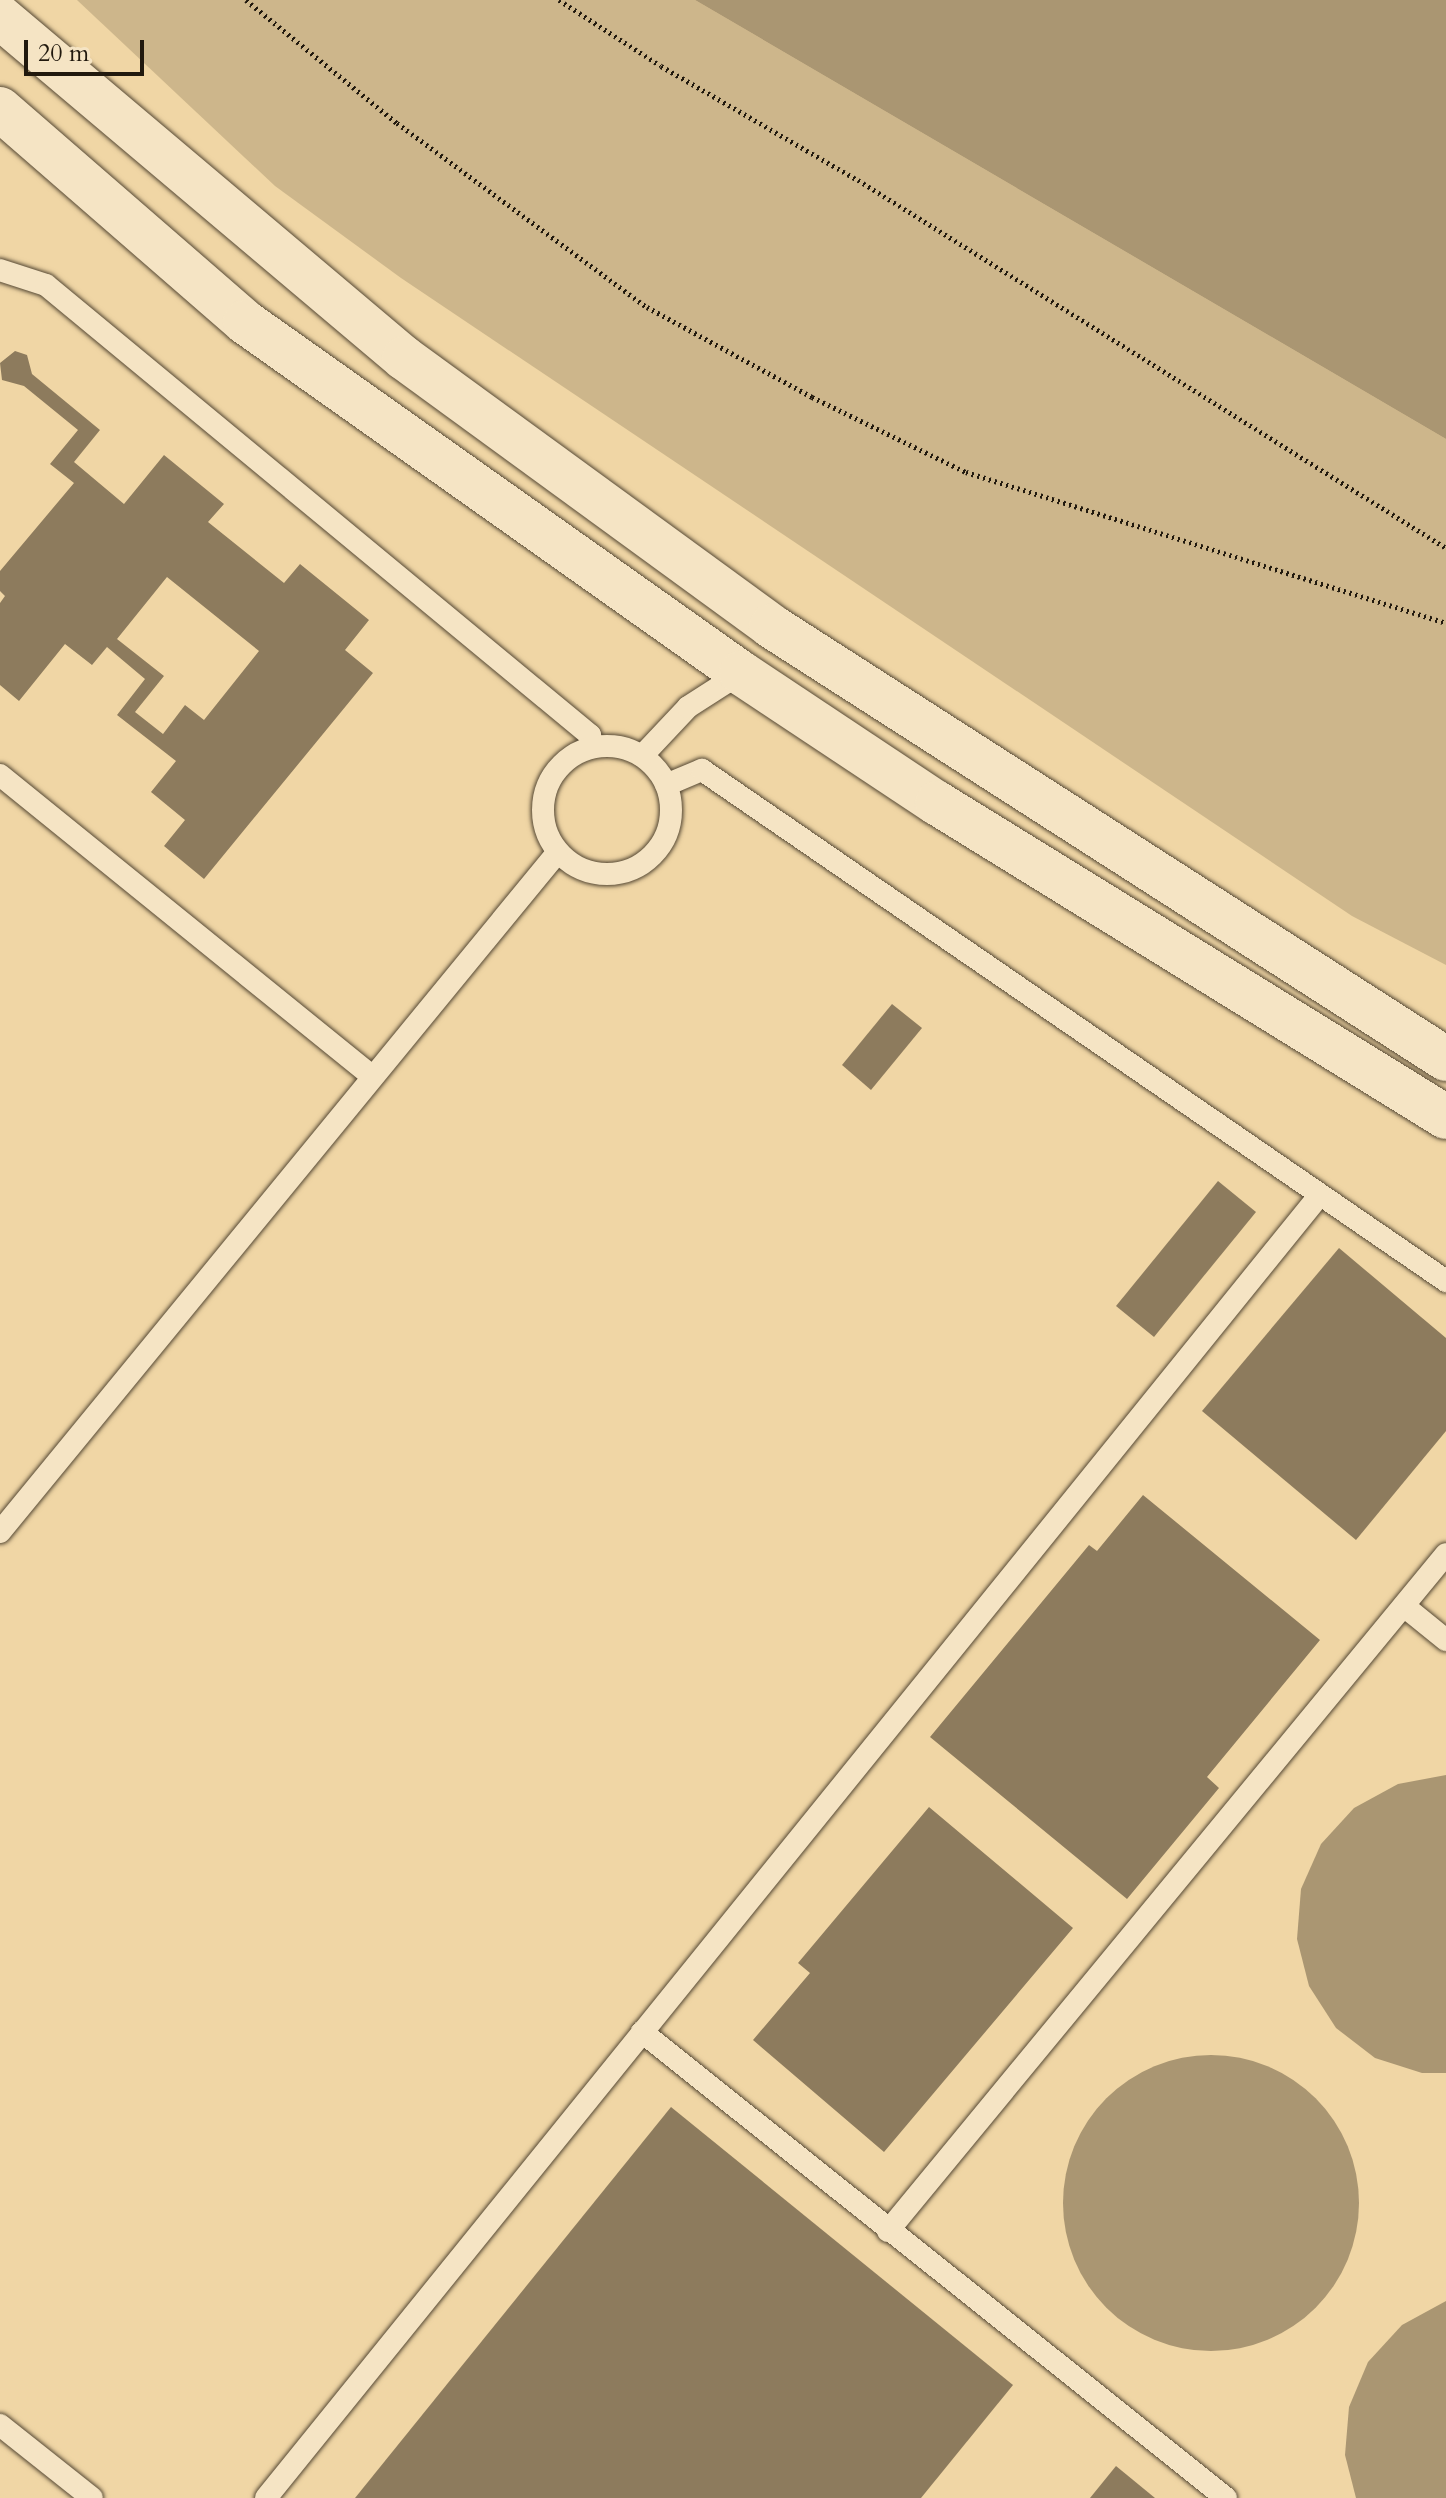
<!DOCTYPE html>
<html>
<head>
<meta charset="utf-8">
<style>
	body { margin:0 }
	#map { position:relative; width:1446px; height:2498px; overflow:hidden; background:#f0d6a5; font-family:Cardo,serif }
	div>[style] { position:absolute }
	.green>* { inset:0; background:#cdb68b }
	.water>* { inset:0; background:#aa9672 }
	.round { border-radius:50% }
	.building>* { inset:0; background:#8d7b5d }
	.path>* { height:5px; margin-top:-2.5px; transform-origin:0; background:repeating-linear-gradient(90deg,#21190e 0 2px,transparent 0 6px) }
	.roads { filter:drop-shadow(0 0 2px #554834) drop-shadow(0 0 2px #554834) }
	.lane>* { height:22px; margin:-11px; padding:0 11px; transform-origin:11px; border-radius:11px; background:#f5e4c4 }
	.lane>.ring { margin:-11px; padding:0; box-sizing:content-box; background:none; border:22px solid #f5e4c4; border-radius:50% }
	.secondary>* { height:44px; margin:-22px; padding:0 22px; transform-origin:22px; border-radius:22px; background:#f5e4c4 }
	span { translate:-50% -50%; white-space:nowrap; text-align:center; line-height:1.15; -webkit-text-stroke:6px #f5e4c4; paint-order:stroke }
	.scale { position:absolute; left:24px; top:40px; width:120px; height:36px; box-sizing:border-box; border:4px solid #21190e; border-top:0; padding-left:10px; font-size:24px; line-height:28px; white-space:nowrap; color:#21190e; -webkit-text-stroke:6px #f5e4c4; paint-order:stroke }
</style>
</head>
<body>
<div id="map">
	<div class="green">
		<div style="clip-path:polygon(77px 0,695px 0,1446px 439px,1446px 965px,1352px 916px,401px 278px,275px 186px)"></div>
	</div>
	<div class="water">
		<div style="clip-path:polygon(695px 0,1446px 0,1446px 439px)"></div>
		<div style="clip-path:polygon(1446px 1775px,1446px 2073px,1422px 2073px,1375px 2058px,1336px 2028px,1309px 1986px,1297px 1939px,1301px 1889px,1321px 1844px,1354px 1808px,1398px 1784px)"></div>
		<div class="round" style="left:1063px;top:2055px;width:296px;height:296px"></div>
		<div style="clip-path:polygon(1446px 2301px,1446px 2498px,1356px 2498px,1345px 2455px,1349px 2407px,1368px 2362px,1402px 2325px)"></div>
	</div>
	<div class="building">
		<div style="clip-path:polygon(evenodd,15px 351px,27px 355px,32px 374px,100px 430px,74px 462px,124px 504px,164px 455px,224px 504px,208px 522px,284px 583px,300px 564px,369px 620px,345px 650px,373px 673px,204px 879px,164px 846px,185px 820px,151px 792px,176px 761px,117px 715px,145px 679px,107px 647px,92px 665px,65px 644px,19px 701px,0 685px,0 603px,5px 596px,0 591px,0 571px,74px 483px,50px 464px,78px 430px,24px 386px,2px 380px,0 363px,15px 351px,167px 577px,259px 651px,204px 720px,185px 705px,163px 734px,135px 712px,164px 676px,117px 639px,167px 577px)"></div>
		<div style="clip-path:polygon(892px 1004px,922px 1028px,871px 1090px,842px 1065px)"></div>
		<div style="clip-path:polygon(1218px 1181px,1256px 1212px,1154px 1337px,1116px 1306px)"></div>
		<div style="clip-path:polygon(1339px 1248px,1446px 1338px,1446px 1431px,1356px 1540px,1202px 1411px)"></div>
		<div style="clip-path:polygon(1143px 1495px,1320px 1640px,1207px 1777px,1219px 1788px,1127px 1899px,930px 1737px,1089px 1545px,1097px 1551px)"></div>
		<div style="clip-path:polygon(929px 1807px,1073px 1928px,884px 2152px,753px 2040px,810px 1973px,798px 1963px)"></div>
		<div style="clip-path:polygon(671px 2107px,1013px 2385px,921px 2498px,355px 2498px)"></div>
		<div style="clip-path:polygon(1116px 2466px,1155px 2498px,1090px 2498px)"></div>
	</div>
	<div class="path">
		<div style="left:246px;top:0;width:195px;rotate:39.2deg"></div>
		<div style="left:397px;top:123px;width:310px;rotate:36.4deg"></div>
		<div style="left:647px;top:307px;width:188px;rotate:28.6deg"></div>
		<div style="left:812px;top:397px;width:171px;rotate:26deg"></div>
		<div style="left:966px;top:472px;width:503px;rotate:17.46deg"></div>
		<div style="left:559px;top:0;width:121px;rotate:32.9deg"></div>
		<div style="left:661px;top:66px;width:228px;rotate:30.1deg"></div>
		<div style="left:858px;top:180px;width:694px;rotate:32.04deg"></div>
	</div>
	<div class="roads">
		<div class="lane">
			<div style="left:0;top:270px;width:48px;rotate:18.1deg"></div>
			<div style="left:46px;top:285px;width:706px;rotate:39.6deg"></div>
			<div style="left:590px;top:735px;width:10px;rotate:79deg"></div>
			<div class="ring" style="left:543px;top:746px;width:106px;height:106px"></div>
			<div style="left:642px;top:756px;width:67px;rotate:-46.8deg"></div>
			<div style="left:688px;top:707px;width:63px;rotate:-32.7deg"></div>
			<div style="left:0;top:775px;width:476px;rotate:39deg"></div>
			<div style="left:666px;top:785px;width:39px;rotate:-23deg"></div>
			<div style="left:702px;top:770px;width:903px;rotate:34.48deg"></div>
			<div style="left:0;top:1532px;width:878px;rotate:-50.64deg"></div>
			<div style="left:1404px;top:1606px;width:54px;rotate:39deg"></div>
			<div style="left:642px;top:2032px;width:747px;rotate:38.59deg"></div>
			<div style="left:888px;top:2231px;width:877px;rotate:-50.5deg"></div>
			<div style="left:0;top:2425px;width:117px;rotate:38.4deg"></div>
			<div style="left:266px;top:2498px;width:1673px;rotate:-51.04deg"></div>
		</div>
		<div class="secondary">
			<div style="left:0;top:17px;width:529px;rotate:40.17deg"></div>
			<div style="left:404px;top:358px;width:454px;rotate:36.1deg"></div>
			<div style="left:771px;top:626px;width:802px;rotate:32.68deg"></div>
			<div style="left:0;top:109px;width:325px;rotate:41deg"></div>
			<div style="left:245px;top:322px;width:608px;rotate:35.29deg"></div>
			<div style="left:741px;top:673px;width:235px;rotate:33.6deg"></div>
			<div style="left:937px;top:803px;width:598px;rotate:31.67deg"></div>
		</div>
	</div>
	<div class="scale">20 m</div>
</div>
</body>
</html>
